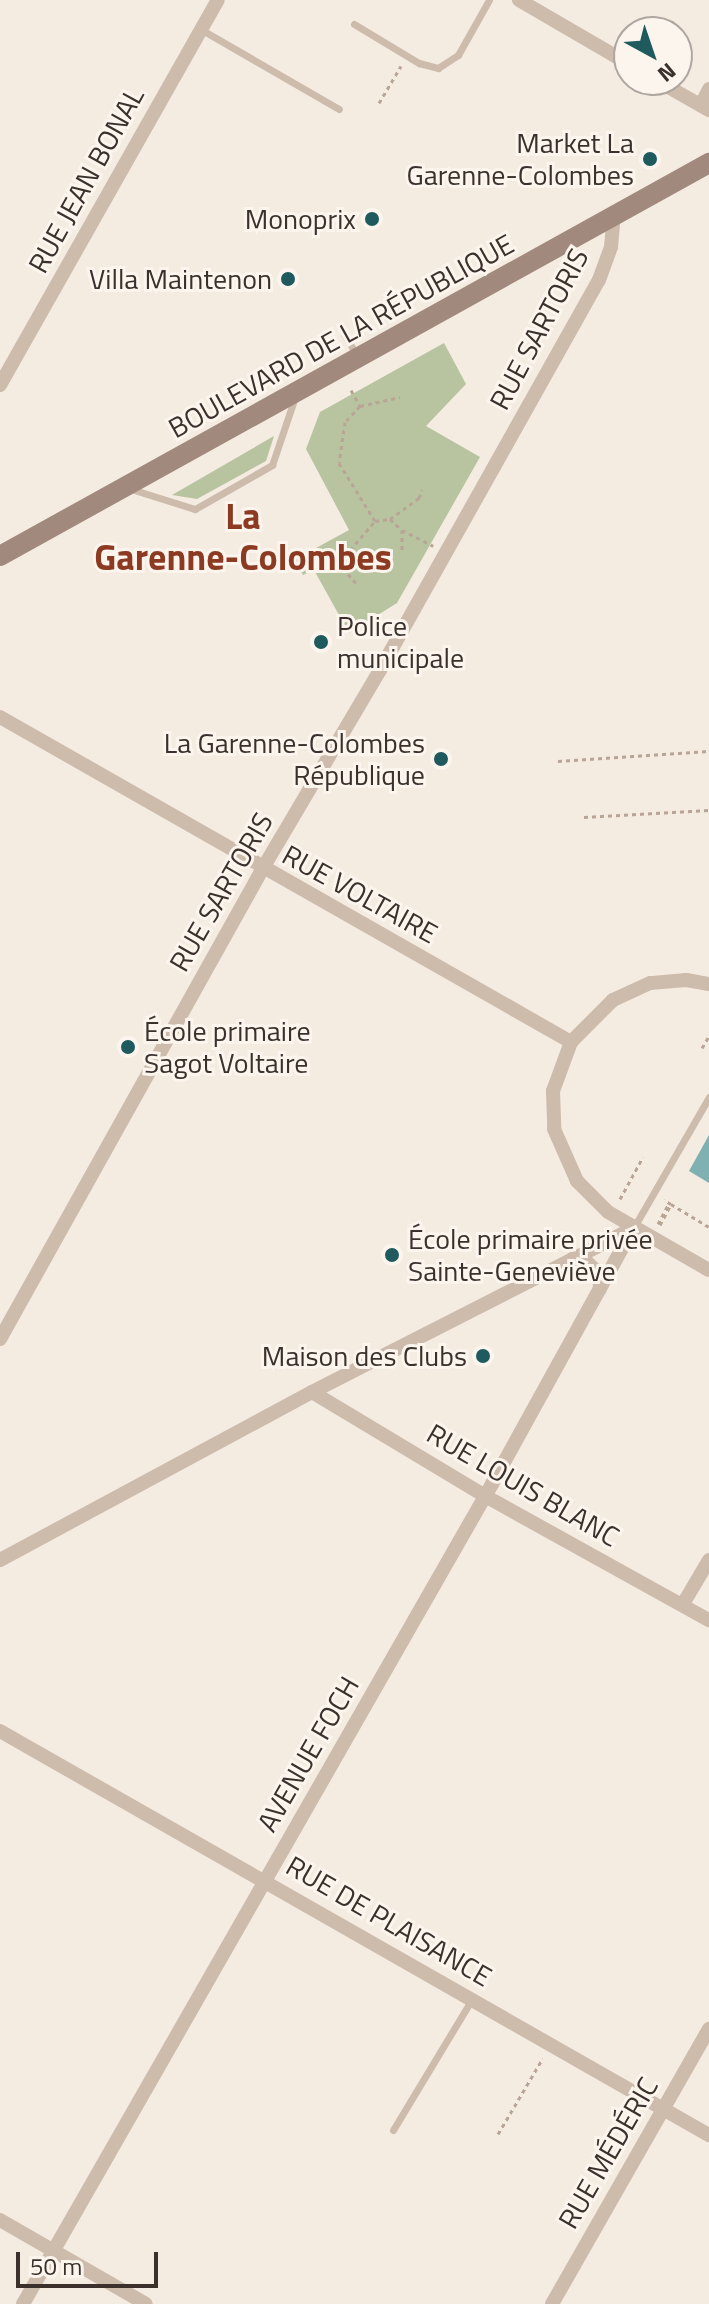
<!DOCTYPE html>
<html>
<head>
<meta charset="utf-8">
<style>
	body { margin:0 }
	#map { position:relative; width:709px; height:2304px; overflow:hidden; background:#f4ebe1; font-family:"Titillium Web",sans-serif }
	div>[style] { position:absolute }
	.green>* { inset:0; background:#b8c4a0 }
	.water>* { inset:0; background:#7fb0b2 }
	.path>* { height:3px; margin-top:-1.5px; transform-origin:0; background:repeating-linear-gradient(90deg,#b9a596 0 4px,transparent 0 8px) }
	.lane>* { height:7px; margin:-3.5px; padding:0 3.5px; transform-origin:3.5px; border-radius:3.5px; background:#cdbbac }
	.street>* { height:14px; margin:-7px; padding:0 7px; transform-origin:7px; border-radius:7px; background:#cdbbac }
	.secondary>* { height:20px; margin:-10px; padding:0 10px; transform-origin:10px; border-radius:10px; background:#a18a7d }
	.dots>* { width:22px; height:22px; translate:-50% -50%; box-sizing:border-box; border:4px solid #fbf5ee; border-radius:50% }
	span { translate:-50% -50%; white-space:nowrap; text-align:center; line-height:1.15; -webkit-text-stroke:6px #fbf5ee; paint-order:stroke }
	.poi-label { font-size:28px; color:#3b302b }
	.right { translate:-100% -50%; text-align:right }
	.left { translate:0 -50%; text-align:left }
	.street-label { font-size:28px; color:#3b302b }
	.district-label { font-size:36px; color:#8c3b22; font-weight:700 }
	.north { position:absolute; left:613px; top:16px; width:80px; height:80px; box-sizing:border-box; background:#fbf5ee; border:2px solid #aea6a0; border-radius:50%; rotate:140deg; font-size:22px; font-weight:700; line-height:32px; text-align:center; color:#3b302b }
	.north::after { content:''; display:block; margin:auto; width:28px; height:36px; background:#1f5a5e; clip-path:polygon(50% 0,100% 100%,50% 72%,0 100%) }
	.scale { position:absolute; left:16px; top:2252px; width:142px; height:36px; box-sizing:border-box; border:4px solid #3b302b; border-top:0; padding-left:10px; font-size:24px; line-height:28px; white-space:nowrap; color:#3b302b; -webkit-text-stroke:6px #fbf5ee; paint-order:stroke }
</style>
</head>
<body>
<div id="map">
	<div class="green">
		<div style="clip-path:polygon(444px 343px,466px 384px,426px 426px,480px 457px,397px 603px,349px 633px,314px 570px,303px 575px,294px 560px,349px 530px,306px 449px,320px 412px)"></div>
		<div style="clip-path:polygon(274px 436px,266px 461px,197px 499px,172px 495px)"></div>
	</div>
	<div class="water">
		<div style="clip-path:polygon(709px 1135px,709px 1183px,689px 1171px)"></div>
	</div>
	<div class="path">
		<div style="left:379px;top:103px;width:43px;rotate:-59.3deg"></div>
		<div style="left:463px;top:268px;width:4px;rotate:56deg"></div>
		<div style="left:351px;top:390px;width:18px;rotate:61deg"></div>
		<div style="left:360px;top:406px;width:22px;rotate:133deg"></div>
		<div style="left:345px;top:422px;width:41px;rotate:98.3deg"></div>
		<div style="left:339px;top:463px;width:68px;rotate:58.2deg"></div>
		<div style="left:375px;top:521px;width:15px;rotate:-8deg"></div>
		<div style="left:390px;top:519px;width:16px;rotate:43deg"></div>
		<div style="left:402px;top:530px;width:35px;rotate:27deg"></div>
		<div style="left:360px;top:406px;width:41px;rotate:-12.7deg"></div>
		<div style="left:390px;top:519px;width:36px;rotate:-36deg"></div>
		<div style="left:419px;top:498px;width:9px;rotate:-69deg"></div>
		<div style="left:402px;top:530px;width:23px;rotate:90deg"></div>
		<div style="left:356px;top:583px;width:15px;rotate:-132deg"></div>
		<div style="left:346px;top:572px;width:16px;rotate:-94deg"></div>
		<div style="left:345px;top:556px;width:46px;rotate:-49.4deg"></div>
		<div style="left:558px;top:761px;width:151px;rotate:-3.8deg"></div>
		<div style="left:584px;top:817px;width:125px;rotate:-3.2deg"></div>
		<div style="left:702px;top:1048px;width:14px;rotate:-60deg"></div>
		<div style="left:620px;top:1199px;width:48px;rotate:-61.3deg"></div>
		<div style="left:671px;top:1204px;width:44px;rotate:31.2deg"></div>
		<div style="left:658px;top:1224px;width:24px;rotate:-62deg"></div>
		<div style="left:660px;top:1225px;width:24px;rotate:-62deg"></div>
		<div style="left:671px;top:1204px;width:8px;rotate:-150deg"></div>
		<div style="left:498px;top:2134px;width:88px;rotate:-59.4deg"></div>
	</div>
	<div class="lane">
		<div style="left:354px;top:24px;width:76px;rotate:31deg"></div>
		<div style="left:419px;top:63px;width:20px;rotate:15deg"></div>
		<div style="left:438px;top:68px;width:24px;rotate:-33deg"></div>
		<div style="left:458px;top:55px;width:63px;rotate:-60.6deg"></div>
		<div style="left:202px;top:30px;width:158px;rotate:30deg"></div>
		<div style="left:344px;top:334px;width:26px;rotate:59deg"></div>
		<div style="left:131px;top:489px;width:67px;rotate:17.4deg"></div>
		<div style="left:195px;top:509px;width:89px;rotate:-29.7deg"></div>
		<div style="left:272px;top:465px;width:72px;rotate:-71.3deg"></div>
		<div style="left:634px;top:1227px;width:150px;rotate:-60deg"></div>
		<div style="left:393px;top:2130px;width:153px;rotate:-58.9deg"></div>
	</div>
	<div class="street">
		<div style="left:519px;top:0;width:127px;rotate:30.2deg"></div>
		<div style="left:656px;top:80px;width:61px;rotate:29.5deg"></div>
		<div style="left:701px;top:105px;width:18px;rotate:-63deg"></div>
		<div style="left:0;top:385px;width:442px;rotate:-60.5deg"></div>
		<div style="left:0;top:717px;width:657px;rotate:29.65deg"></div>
		<div style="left:709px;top:984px;width:23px;rotate:-170deg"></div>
		<div style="left:686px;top:980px;width:36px;rotate:175deg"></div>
		<div style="left:650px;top:983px;width:41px;rotate:155.3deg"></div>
		<div style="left:613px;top:1000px;width:59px;rotate:135deg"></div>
		<div style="left:571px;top:1042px;width:52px;rotate:110.2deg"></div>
		<div style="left:553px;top:1091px;width:38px;rotate:88deg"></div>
		<div style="left:554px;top:1129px;width:57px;rotate:66.1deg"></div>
		<div style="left:577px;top:1181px;width:44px;rotate:45deg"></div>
		<div style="left:608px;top:1212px;width:116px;rotate:29.9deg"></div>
		<div style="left:572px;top:1259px;width:16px;rotate:14deg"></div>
		<div style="left:588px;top:1263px;width:16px;rotate:45deg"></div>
		<div style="left:599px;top:1274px;width:15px;rotate:86deg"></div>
		<div style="left:0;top:1339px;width:539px;rotate:-60.82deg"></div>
		<div style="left:263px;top:868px;width:230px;rotate:-59.4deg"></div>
		<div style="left:380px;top:670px;width:447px;rotate:-60.7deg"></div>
		<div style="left:599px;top:280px;width:35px;rotate:-70deg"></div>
		<div style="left:611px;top:247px;width:32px;rotate:-85deg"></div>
		<div style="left:312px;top:1392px;width:202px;rotate:31deg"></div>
		<div style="left:485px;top:1496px;width:256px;rotate:29deg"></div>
		<div style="left:0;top:1560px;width:354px;rotate:-28.3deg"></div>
		<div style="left:312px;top:1392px;width:361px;rotate:-27deg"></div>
		<div style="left:683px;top:1604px;width:51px;rotate:-59.4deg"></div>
		<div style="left:0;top:1731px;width:816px;rotate:29.68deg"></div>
		<div style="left:0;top:2220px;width:168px;rotate:29.9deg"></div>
		<div style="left:23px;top:2304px;width:945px;rotate:-60.23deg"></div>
		<div style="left:492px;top:1484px;width:294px;rotate:-61.1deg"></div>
		<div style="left:552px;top:2304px;width:317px;rotate:-60.3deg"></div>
	</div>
	<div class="secondary">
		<div style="left:0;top:556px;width:811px;rotate:-29deg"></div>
	</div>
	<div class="dots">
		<div style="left:650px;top:159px;background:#1f5a5e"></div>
		<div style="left:372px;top:219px;background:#1f5a5e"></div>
		<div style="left:288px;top:279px;background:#1f5a5e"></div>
		<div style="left:321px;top:642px;background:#1f5a5e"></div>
		<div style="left:441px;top:759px;background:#1f5a5e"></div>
		<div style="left:128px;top:1047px;background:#1f5a5e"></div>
		<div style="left:392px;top:1255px;background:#1f5a5e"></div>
		<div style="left:483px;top:1356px;background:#1f5a5e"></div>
	</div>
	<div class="poi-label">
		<span class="right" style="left:634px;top:159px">Market La<br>Garenne-Colombes</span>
		<span class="right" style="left:356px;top:219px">Monoprix</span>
		<span class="right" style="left:272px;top:279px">Villa Maintenon</span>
		<span class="left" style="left:337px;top:642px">Police<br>municipale</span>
		<span class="right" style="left:425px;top:759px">La Garenne-Colombes<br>République</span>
		<span class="left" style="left:144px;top:1047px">École primaire<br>Sagot Voltaire</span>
		<span class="left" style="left:408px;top:1255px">École primaire privée<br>Sainte-Geneviève</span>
		<span class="right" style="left:467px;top:1356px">Maison des Clubs</span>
	</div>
	<div class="street-label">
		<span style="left:86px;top:180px;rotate:-61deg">RUE JEAN BONAL</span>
		<span style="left:539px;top:329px;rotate:-62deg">RUE SARTORIS</span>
		<span style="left:341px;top:336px;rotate:-29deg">BOULEVARD DE LA RÉPUBLIQUE</span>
		<span style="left:221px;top:892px;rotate:-60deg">RUE SARTORIS</span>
		<span style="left:360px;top:894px;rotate:29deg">RUE VOLTAIRE</span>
		<span style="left:523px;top:1485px;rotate:30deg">RUE LOUIS BLANC</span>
		<span style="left:308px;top:1754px;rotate:-60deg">AVENUE FOCH</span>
		<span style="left:389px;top:1921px;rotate:30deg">RUE DE PLAISANCE</span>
		<span style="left:608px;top:2153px;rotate:-60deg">RUE MÉDÉRIC</span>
	</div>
	<div class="district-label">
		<span style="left:243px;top:536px">La<br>Garenne-Colombes</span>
	</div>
	<div class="north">N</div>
	<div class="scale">50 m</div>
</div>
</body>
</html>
